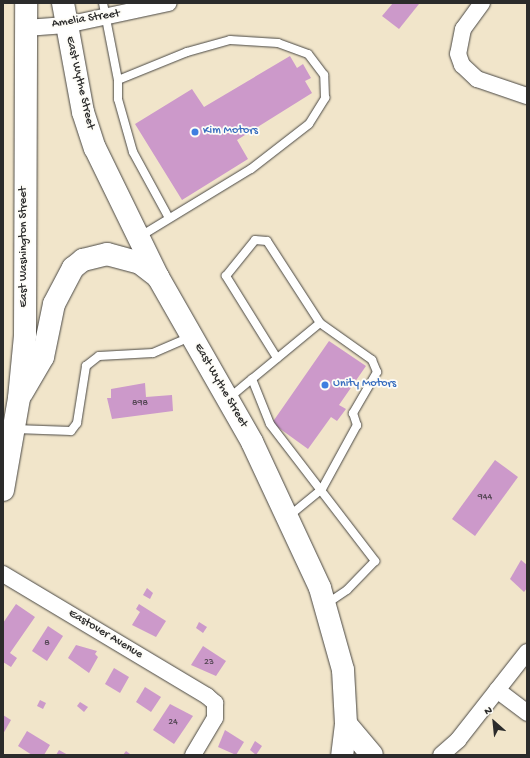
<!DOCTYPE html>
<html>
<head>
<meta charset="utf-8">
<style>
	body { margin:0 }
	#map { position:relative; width:530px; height:758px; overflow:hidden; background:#f1e5ca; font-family:"Gochi Hand",sans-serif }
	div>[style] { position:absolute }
	.building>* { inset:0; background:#cc99ca }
	.roads { filter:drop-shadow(0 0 1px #494743) drop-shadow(0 0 1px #494743) }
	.service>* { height:8px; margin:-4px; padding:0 4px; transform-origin:4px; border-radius:4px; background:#fff }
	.minor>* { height:16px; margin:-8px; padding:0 8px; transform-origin:8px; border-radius:8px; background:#fff }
	.trunk>* { height:22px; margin:-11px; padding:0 11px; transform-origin:11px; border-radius:11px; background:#fff }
	.dots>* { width:11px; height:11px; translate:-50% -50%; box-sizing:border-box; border:2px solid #fdfcf7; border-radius:50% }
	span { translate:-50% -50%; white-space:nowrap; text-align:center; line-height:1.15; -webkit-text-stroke:3.5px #fdfcf7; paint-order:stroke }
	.number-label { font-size:10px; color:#534653 }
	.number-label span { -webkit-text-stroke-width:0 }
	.street-label { font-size:12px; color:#2b2b2b }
	.shop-label { font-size:12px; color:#366cbe }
	.left { translate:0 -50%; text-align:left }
	.frame { position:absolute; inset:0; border:4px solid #2b2b2b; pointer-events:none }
	.north { position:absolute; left:474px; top:702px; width:40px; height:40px; -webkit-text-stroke:3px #fdfcf7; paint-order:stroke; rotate:333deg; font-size:11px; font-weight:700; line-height:16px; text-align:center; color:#2b2b2b }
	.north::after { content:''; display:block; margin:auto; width:14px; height:18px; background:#2b2b2b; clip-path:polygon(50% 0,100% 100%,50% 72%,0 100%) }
</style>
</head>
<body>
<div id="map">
	<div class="building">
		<div style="clip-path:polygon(393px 3px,419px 4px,399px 29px,382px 16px)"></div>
		<div style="clip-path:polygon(290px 56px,297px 68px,303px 64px,311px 78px,305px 81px,312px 93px,237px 140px,248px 159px,182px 200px,135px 124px,192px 89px,204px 107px)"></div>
		<div style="clip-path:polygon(329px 341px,366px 366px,339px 405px,346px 409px,337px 421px,331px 417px,308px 449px,272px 423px)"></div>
		<div style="clip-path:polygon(145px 383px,146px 397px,172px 395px,173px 411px,112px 419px,107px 398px,111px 398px,111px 389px)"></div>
		<div style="clip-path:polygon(495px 460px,518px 477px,475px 536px,452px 519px)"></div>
		<div style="clip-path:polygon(521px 560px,527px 565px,527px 588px,524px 592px,510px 579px)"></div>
		<div style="clip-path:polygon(147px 588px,153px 593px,150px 599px,143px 595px)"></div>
		<div style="clip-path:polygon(16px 604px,35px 617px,10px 653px,17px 658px,11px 667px,3px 662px,3px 623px)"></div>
		<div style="clip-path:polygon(139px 604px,166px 621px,156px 637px,132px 625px,140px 612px,136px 609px)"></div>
		<div style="clip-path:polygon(199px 622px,207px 627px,203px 633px,196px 628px)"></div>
		<div style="clip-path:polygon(48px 626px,63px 636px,47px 661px,32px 651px)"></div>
		<div style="clip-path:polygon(76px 645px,97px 651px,95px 654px,98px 657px,89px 673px,68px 658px)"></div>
		<div style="clip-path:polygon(203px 646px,226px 661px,216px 676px,191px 665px)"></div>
		<div style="clip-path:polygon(114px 668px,129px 677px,120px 693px,105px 684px)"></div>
		<div style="clip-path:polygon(145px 687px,161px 697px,151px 712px,136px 702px)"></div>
		<div style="clip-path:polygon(40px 700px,46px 703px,43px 709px,37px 706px)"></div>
		<div style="clip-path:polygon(80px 702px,88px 707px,84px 712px,77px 706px)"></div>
		<div style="clip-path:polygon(170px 704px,193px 716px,174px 744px,153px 730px)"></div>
		<div style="clip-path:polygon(3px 715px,11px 720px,3px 734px)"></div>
		<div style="clip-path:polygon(225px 730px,244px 742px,236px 755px,218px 747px)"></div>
		<div style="clip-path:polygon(27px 731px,50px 745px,44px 755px,32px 755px,18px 746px)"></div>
		<div style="clip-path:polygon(255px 741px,262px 746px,256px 755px,250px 750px)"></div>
		<div style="clip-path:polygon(59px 750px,68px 755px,56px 755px)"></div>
		<div style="clip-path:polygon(126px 751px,130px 754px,129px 755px,123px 755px)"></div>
	</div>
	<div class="roads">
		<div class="service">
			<div style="left:103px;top:3px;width:78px;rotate:79deg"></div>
			<div style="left:139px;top:237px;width:131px;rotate:-31.3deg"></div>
			<div style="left:251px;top:169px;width:73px;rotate:-37.8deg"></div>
			<div style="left:309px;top:124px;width:31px;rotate:-58deg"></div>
			<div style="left:325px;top:98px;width:23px;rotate:-92deg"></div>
			<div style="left:324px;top:75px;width:26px;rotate:-127deg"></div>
			<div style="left:308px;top:54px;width:32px;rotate:-160deg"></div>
			<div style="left:278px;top:43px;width:48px;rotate:-176.4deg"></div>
			<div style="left:230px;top:40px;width:45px;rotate:164.4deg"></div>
			<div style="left:187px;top:52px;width:74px;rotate:157.9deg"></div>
			<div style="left:118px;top:80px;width:19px;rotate:90deg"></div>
			<div style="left:118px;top:99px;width:55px;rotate:74.2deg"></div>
			<div style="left:133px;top:152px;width:75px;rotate:61.4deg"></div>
			<div style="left:277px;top:358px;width:97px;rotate:-121.9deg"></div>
			<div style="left:226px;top:276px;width:46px;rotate:-51.1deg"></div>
			<div style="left:255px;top:240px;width:12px;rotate:5deg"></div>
			<div style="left:267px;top:241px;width:98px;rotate:57.1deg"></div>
			<div style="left:252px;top:379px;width:88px;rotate:-39.5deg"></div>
			<div style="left:320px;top:323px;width:64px;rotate:35.4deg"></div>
			<div style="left:372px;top:360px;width:13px;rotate:67deg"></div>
			<div style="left:377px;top:372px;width:48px;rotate:120.3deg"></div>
			<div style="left:353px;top:413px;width:13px;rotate:72deg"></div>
			<div style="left:357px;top:425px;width:73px;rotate:118.7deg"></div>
			<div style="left:322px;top:489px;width:43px;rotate:140.7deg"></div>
			<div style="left:229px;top:398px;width:30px;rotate:-40deg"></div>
			<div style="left:252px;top:379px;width:48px;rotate:68.2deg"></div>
			<div style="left:270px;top:424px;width:173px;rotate:52.5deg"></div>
			<div style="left:375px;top:561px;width:40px;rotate:134deg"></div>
			<div style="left:347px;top:590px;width:25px;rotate:146deg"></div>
			<div style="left:15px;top:429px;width:56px;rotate:2deg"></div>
			<div style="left:71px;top:431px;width:10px;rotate:-53deg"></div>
			<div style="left:77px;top:423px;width:58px;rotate:-81deg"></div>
			<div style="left:86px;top:366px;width:16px;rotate:-38deg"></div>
			<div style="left:99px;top:356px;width:54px;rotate:-3.2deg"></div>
			<div style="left:153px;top:353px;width:40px;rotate:-23.4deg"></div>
		</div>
		<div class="minor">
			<div style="left:482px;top:3px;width:32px;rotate:126deg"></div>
			<div style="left:463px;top:29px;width:25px;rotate:101deg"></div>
			<div style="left:458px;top:54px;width:12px;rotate:70deg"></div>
			<div style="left:462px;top:65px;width:21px;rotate:43deg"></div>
			<div style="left:477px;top:79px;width:53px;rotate:18.8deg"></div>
			<div style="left:26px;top:28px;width:40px;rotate:-4.3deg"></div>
			<div style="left:66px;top:25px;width:105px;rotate:-12.1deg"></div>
			<div style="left:3px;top:574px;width:238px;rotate:30.9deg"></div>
			<div style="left:207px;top:696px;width:11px;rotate:41deg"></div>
			<div style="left:215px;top:703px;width:15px;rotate:90deg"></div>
			<div style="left:215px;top:718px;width:43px;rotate:120.7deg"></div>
			<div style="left:497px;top:690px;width:38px;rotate:37deg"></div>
			<div style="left:441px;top:755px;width:23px;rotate:-41deg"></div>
			<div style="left:458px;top:740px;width:112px;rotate:-51.9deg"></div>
		</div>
		<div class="trunk">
			<div style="left:63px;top:3px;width:111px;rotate:79.6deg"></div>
			<div style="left:83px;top:112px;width:38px;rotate:72deg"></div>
			<div style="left:95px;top:148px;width:144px;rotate:64deg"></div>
			<div style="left:158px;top:277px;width:190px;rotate:60.3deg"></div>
			<div style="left:252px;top:442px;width:161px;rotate:65deg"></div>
			<div style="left:320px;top:588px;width:85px;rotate:74.3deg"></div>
			<div style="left:343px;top:670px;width:54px;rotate:86.8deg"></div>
			<div style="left:346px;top:724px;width:31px;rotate:97deg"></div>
			<div style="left:22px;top:393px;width:42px;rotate:-59.7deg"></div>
			<div style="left:43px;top:357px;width:54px;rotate:-78.3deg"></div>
			<div style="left:54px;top:304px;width:41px;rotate:-62.2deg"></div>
			<div style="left:73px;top:268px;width:13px;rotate:-39deg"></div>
			<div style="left:83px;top:260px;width:25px;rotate:-14deg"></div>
			<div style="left:107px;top:254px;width:34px;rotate:15deg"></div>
			<div style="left:140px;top:263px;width:23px;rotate:38deg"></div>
			<div style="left:3px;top:490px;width:93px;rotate:-80.1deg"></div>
			<div style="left:19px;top:398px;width:62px;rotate:-84.5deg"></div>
			<div style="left:25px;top:336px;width:333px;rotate:-89.8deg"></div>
			<div style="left:346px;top:724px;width:40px;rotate:50deg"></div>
		</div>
	</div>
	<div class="dots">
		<div style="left:195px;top:132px;background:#3f7fe0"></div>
		<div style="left:325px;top:385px;background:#3f7fe0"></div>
	</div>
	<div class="number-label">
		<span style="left:140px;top:404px">898</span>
		<span style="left:485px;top:498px">944</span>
		<span style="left:47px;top:644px">8</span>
		<span style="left:209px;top:663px">23</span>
		<span style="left:173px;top:723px">24</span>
	</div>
	<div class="street-label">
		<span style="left:86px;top:20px;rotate:-9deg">Amelia Street</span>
		<span style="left:79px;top:83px;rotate:77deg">East Wythe Street</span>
		<span style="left:25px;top:247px;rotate:-90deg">East Washington Street</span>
		<span style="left:220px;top:386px;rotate:60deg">East Wythe Street</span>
		<span style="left:105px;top:635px;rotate:31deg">Eastover Avenue</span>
	</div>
	<div class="shop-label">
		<span class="left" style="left:203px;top:132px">Kim Motors</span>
		<span class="left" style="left:333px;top:385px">Unity Motors</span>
	</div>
	<div class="frame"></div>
	<div class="north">N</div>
</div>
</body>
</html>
